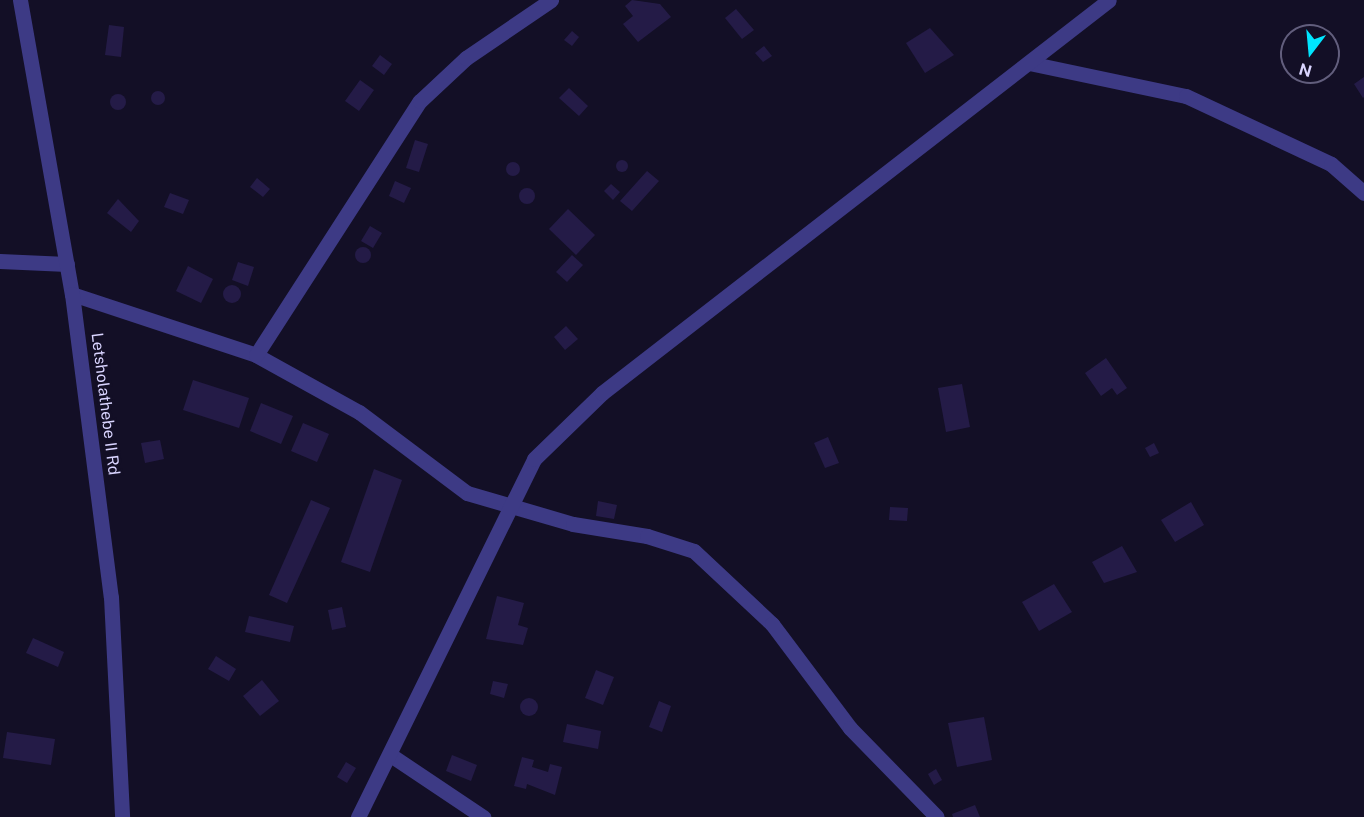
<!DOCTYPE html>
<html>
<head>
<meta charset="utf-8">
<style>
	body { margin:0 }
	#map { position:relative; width:1364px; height:817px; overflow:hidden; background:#130f26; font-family:"Public Sans",sans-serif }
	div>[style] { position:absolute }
	.building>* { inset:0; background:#241b47 }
	.round { border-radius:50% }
	.minor>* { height:15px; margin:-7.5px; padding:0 7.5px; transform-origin:7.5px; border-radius:7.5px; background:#3d3a85 }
	.tertiary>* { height:15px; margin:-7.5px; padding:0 7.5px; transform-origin:7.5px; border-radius:7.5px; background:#3d3a85 }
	span { translate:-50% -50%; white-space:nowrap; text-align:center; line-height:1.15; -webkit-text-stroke:5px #130f26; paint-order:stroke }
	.street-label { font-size:16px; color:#d9d4ff }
	.north { position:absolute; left:1280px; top:24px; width:60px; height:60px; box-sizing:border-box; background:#130f26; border:2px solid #625e7d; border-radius:50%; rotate:196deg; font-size:16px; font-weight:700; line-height:24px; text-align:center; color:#d9d4ff }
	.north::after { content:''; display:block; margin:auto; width:21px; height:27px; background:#00e5ff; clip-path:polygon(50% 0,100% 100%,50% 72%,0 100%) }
</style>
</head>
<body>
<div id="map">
	<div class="building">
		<div style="clip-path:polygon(632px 0,660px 4px,671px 17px,638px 42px,623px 24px,633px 16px,625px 6px)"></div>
		<div style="clip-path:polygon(736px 9px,754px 30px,742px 39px,725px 18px)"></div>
		<div style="clip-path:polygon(109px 25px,124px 27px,121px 57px,105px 55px)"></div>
		<div style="clip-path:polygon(930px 28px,954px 55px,925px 73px,906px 43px)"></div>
		<div style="clip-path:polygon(572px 31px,579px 37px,572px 46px,564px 40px)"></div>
		<div style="clip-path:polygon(764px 46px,772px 56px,763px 62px,755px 53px)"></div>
		<div style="clip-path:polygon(380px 55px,392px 64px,384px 75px,372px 66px)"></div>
		<div style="clip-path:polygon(1364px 77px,1364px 97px,1363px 98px,1354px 84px)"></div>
		<div style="clip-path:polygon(360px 80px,374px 90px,359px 111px,345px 101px)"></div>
		<div style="clip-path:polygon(569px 88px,588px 106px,579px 116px,559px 98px)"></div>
		<div class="round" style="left:151px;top:91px;width:14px;height:14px"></div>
		<div class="round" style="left:110px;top:94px;width:16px;height:16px"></div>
		<div style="clip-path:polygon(415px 140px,428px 144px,419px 172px,406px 168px)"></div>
		<div class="round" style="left:616px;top:160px;width:12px;height:12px"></div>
		<div class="round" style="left:506px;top:162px;width:14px;height:14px"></div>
		<div style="clip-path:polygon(647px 171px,659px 181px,632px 211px,620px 201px)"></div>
		<div style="clip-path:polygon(257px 178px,270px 189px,263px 197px,250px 187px)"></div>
		<div style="clip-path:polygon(395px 181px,411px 188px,404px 203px,389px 196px)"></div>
		<div style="clip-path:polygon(611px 184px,620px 192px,613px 200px,604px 191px)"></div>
		<div class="round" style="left:519px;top:188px;width:16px;height:16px"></div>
		<div style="clip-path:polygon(170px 193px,189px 200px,183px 214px,164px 207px)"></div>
		<div style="clip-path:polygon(118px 199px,139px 221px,131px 232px,107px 213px)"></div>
		<div style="clip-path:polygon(568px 209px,595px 235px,576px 255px,549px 229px)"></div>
		<div style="clip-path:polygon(370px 226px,382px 233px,373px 248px,361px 241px)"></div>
		<div class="round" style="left:355px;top:247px;width:16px;height:16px"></div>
		<div style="clip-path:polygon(572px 255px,583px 265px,567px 282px,556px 272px)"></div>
		<div style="clip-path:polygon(238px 262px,254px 267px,248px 286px,232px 280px)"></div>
		<div style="clip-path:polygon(188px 266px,213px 279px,201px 303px,176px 291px)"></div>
		<div class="round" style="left:223px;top:285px;width:18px;height:18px"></div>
		<div style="clip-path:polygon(566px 326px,578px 339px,565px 350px,554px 337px)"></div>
		<div style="clip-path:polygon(1106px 358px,1127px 388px,1117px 395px,1112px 388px,1101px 396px,1085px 373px)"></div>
		<div style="clip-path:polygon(193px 380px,249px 398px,239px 428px,183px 410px)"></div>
		<div style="clip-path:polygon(962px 384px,970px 427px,946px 432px,938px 388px)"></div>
		<div style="clip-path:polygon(261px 403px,293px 416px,281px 444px,250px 431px)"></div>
		<div style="clip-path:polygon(303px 423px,329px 434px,317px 462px,291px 451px)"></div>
		<div style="clip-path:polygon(828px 437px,839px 463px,825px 468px,814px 443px)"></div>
		<div style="clip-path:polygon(160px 440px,164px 459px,145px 463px,141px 443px)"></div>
		<div style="clip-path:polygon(1154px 443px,1159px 453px,1150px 457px,1145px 448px)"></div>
		<div style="clip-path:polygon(374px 469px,402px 480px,370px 572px,341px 562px)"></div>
		<div style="clip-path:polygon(311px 500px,330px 508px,287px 603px,269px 595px)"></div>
		<div style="clip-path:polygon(598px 501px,617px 505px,614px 519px,596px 516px)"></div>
		<div style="clip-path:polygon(1191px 502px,1204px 525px,1175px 542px,1161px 520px)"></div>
		<div style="clip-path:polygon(890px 507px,908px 508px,907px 521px,889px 520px)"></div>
		<div style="clip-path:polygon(1122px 546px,1137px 572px,1104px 583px,1092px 562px)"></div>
		<div style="clip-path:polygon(1054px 584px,1072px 612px,1039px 631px,1022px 602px)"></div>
		<div style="clip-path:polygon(497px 596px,524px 603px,518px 625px,528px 628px,523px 645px,486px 639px)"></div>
		<div style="clip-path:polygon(342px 607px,346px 627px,332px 630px,328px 610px)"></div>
		<div style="clip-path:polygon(249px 616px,294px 626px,290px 642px,245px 632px)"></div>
		<div style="clip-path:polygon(33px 638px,64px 652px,58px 667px,26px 653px)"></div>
		<div style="clip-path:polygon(216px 656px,236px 669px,229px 681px,208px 669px)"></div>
		<div style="clip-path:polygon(596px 670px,614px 677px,603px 705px,585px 698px)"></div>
		<div style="clip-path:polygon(262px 680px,279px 701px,260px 716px,243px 696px)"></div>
		<div style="clip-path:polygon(493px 681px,508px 684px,504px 698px,490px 694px)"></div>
		<div class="round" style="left:520px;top:698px;width:18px;height:18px"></div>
		<div style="clip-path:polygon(659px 701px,671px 706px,662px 732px,649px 727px)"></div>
		<div style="clip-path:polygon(984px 717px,992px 760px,957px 767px,948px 723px)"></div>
		<div style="clip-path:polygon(567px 724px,601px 731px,598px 749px,563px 742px)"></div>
		<div style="clip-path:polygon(7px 732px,55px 739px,51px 765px,3px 758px)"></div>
		<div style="clip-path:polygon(452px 755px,477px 765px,471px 781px,446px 771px)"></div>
		<div style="clip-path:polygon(522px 757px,534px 760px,532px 767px,548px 772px,550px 764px,562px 767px,555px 795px,527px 784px,526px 789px,514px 786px)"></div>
		<div style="clip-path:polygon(346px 762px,356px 768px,347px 783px,337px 777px)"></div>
		<div style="clip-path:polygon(936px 769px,942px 780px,934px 785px,928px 774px)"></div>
		<div style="clip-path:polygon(975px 805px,980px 817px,953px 817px,952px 814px)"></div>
	</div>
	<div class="minor">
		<div style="left:1029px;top:63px;width:160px;rotate:11.9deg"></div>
		<div style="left:1186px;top:96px;width:160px;rotate:25.1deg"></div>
		<div style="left:1331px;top:164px;width:44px;rotate:41.3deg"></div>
		<div style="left:0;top:261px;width:67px;rotate:2.6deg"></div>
		<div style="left:72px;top:294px;width:194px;rotate:18.3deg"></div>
		<div style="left:256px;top:355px;width:118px;rotate:29deg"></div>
		<div style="left:359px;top:412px;width:135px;rotate:36.9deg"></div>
		<div style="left:467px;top:493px;width:110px;rotate:16.3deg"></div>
		<div style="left:573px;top:524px;width:75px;rotate:9.2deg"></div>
		<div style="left:647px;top:536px;width:49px;rotate:17.7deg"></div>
		<div style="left:694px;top:551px;width:107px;rotate:43.1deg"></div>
		<div style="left:772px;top:624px;width:130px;rotate:53.1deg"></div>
		<div style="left:850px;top:728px;width:124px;rotate:45.7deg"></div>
		<div style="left:256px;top:355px;width:302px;rotate:-57.2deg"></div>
		<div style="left:420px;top:101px;width:63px;rotate:-43.1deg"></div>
		<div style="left:466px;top:58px;width:103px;rotate:-34.3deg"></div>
		<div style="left:392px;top:756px;width:110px;rotate:33.8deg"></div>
		<div style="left:358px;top:817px;width:399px;rotate:-63.8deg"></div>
		<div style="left:534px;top:459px;width:95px;rotate:-44.1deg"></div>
		<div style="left:602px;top:393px;width:641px;rotate:-37.78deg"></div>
	</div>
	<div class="tertiary">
		<div style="left:20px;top:0;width:299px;rotate:80deg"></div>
		<div style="left:72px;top:294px;width:305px;rotate:82.7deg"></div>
		<div style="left:111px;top:597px;width:220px;rotate:87.1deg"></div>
	</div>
	<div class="street-label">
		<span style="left:105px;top:404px;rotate:83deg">Letsholathebe II Rd</span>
	</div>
	<div class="north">N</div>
</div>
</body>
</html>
